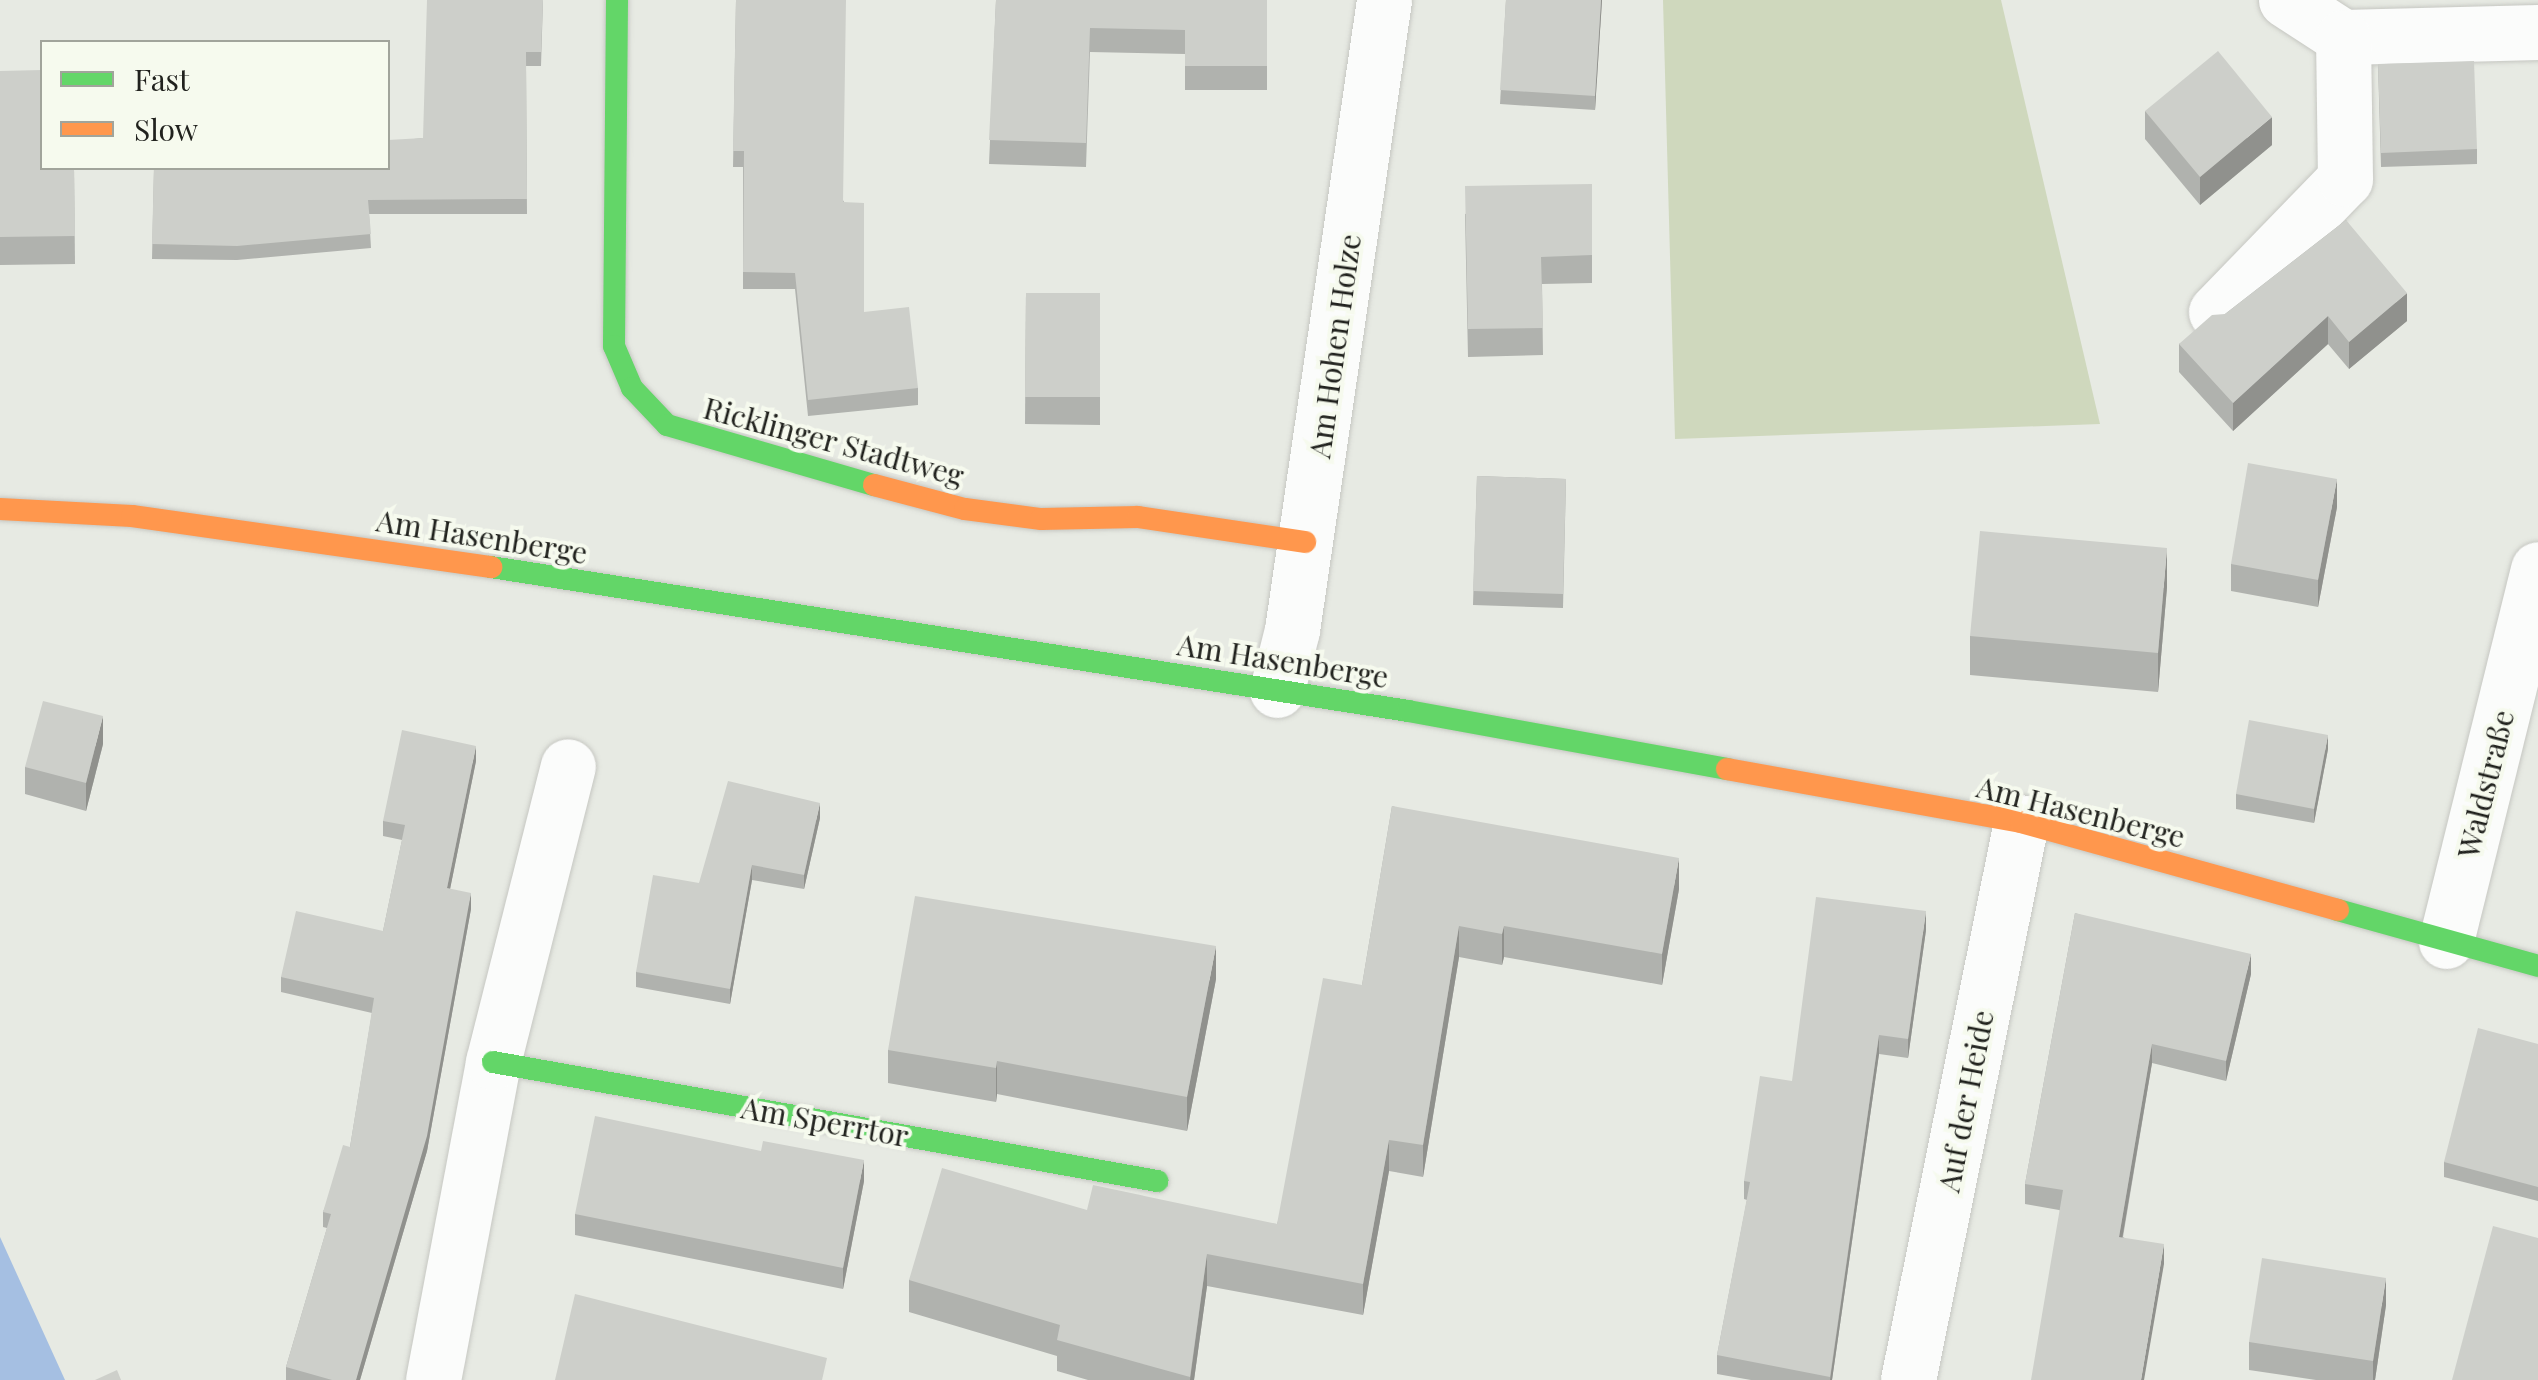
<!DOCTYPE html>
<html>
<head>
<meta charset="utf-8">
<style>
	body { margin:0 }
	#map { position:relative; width:2538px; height:1380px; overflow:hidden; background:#e7eae3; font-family:"Playfair Display",serif }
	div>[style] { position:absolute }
	.green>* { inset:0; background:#cfd8bd }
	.water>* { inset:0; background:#a5bfe2 }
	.roads { filter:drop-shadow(0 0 2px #c6c7c2) drop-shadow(0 0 2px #c6c7c2) }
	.street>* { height:55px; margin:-27.5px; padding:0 27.5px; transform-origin:27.5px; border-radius:27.5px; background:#fbfcfb }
	.fast>* { height:22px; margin:-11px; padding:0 11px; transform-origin:11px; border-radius:11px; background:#63d668 }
	.slow>* { height:22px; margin:-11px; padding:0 11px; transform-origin:11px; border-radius:11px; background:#ff974d }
	.wall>* { inset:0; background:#b0b2ae }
	.shaded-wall>* { inset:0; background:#90918d }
	.building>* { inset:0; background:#cdcfca }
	span { translate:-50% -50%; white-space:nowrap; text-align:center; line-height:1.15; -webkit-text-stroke:8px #f6faee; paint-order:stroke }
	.street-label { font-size:30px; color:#21221e }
	.legend { position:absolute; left:40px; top:40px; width:350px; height:130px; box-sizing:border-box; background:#f6faee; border:2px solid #a1a49b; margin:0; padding:12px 18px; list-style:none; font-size:30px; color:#21221e }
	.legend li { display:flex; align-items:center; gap:20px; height:50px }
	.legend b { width:50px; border:2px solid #a1a49b }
</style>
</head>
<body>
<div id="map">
	<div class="green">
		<div style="clip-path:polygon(1663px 0,2001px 0,2100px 424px,1675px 439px)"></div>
	</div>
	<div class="water">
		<div style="clip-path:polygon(0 1237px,65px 1380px,0 1380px)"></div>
	</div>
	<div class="roads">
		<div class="street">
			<div style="left:2286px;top:0;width:68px;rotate:33deg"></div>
			<div style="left:2343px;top:37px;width:195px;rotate:-1.5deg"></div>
			<div style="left:2216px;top:312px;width:185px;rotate:-45.9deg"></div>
			<div style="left:2345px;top:179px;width:142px;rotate:-90.8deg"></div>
			<div style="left:1277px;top:690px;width:62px;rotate:-76deg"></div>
			<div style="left:1292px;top:630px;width:637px;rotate:-81.69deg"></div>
			<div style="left:2446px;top:941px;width:383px;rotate:-76.1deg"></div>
			<div style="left:433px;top:1380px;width:324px;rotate:-79.3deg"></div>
			<div style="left:493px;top:1062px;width:305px;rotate:-75.8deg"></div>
			<div style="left:1908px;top:1380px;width:569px;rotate:-78.55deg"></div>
		</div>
		<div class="fast">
			<div style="left:617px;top:0;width:346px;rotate:90.5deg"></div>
			<div style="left:614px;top:346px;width:46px;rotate:66.8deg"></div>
			<div style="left:632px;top:388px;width:51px;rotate:46.6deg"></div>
			<div style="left:667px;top:425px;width:216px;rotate:16.2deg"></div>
			<div style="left:491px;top:567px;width:928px;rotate:8.92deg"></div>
			<div style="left:1408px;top:711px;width:324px;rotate:10.3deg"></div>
			<div style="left:2338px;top:910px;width:208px;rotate:15.6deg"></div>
			<div style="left:493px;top:1062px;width:675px;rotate:10.16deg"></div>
		</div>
		<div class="slow">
			<div style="left:874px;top:485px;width:94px;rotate:14.8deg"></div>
			<div style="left:965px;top:509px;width:77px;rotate:7.5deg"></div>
			<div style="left:1041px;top:519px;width:97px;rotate:-1.2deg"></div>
			<div style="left:1138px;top:517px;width:169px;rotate:8.5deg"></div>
			<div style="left:0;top:509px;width:132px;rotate:3deg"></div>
			<div style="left:132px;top:516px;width:363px;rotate:8.1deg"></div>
			<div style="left:1727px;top:769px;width:299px;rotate:10.2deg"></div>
			<div style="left:2021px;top:822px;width:329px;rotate:15.5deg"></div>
		</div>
	</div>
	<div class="wall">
		<div style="clip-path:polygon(543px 0,541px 66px,526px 66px,527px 214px,369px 214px,371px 248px,237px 260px,152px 259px,154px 168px,423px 138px)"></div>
		<div style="clip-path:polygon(736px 0,844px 202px,864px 312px,918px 388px,918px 405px,808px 416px,795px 289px,743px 289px,743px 167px,733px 167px)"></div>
		<div style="clip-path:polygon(996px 0,1267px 0,1267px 90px,1185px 90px,1185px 54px,1090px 52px,1086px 167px,989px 164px)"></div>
		<div style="clip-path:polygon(1506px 0,1602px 0,1595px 110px,1500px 104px)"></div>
		<div style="clip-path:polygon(2378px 64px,2477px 149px,2477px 164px,2381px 167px)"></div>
		<div style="clip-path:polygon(0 71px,74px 168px,75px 264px,0 265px)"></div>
		<div style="clip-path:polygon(2145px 111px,2272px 145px,2200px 205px,2145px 139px)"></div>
		<div style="clip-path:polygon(1592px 184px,1592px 283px,1542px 284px,1543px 355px,1468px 357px,1465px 214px)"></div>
		<div style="clip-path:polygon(2346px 220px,2407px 321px,2349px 369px,2328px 344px,2233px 431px,2179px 372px,2179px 344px,2225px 314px)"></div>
		<div style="clip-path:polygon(1026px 293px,1100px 293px,1100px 425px,1025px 424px)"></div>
		<div style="clip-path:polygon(1477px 476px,1566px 479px,1563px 608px,1473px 605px)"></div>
		<div style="clip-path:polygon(2337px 507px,2318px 607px,2231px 591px,2231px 564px)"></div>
		<div style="clip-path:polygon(2167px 587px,2158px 692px,1970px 675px,1970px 636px)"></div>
		<div style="clip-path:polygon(103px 744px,86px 811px,25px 794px,25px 767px)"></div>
		<div style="clip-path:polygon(2328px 749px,2314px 823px,2236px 809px,2236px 794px)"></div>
		<div style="clip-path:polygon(476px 761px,450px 889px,471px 909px,427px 1151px,360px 1380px,286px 1380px,286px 1367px,327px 1228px,323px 1227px,323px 1212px,350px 1147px,372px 1013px,281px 992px,281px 977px,383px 931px,402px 840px,383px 836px,383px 821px)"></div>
		<div style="clip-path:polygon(1392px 806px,1679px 889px,1662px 985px,1504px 957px,1502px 965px,1459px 957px,1423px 1177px,1389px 1171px,1363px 1315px,1207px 1286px,1194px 1380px,1088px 1380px,1057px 1371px,1057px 1356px,909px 1312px,909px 1280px,1087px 1210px,1277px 1224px,1362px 985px)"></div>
		<div style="clip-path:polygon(820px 818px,804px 889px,752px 880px,730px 1004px,636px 987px,636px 972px,699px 883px)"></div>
		<div style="clip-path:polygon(2075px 913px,2251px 974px,2226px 1081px,2152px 1063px,2123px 1237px,2164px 1264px,2059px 1210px,2025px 1204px,2025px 1184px)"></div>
		<div style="clip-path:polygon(1926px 930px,1908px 1058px,1879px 1054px,1832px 1380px,1751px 1380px,1717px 1374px,1717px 1355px,1747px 1200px,1744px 1199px,1744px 1181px)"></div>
		<div style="clip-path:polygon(1216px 979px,1187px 1131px,997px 1094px,996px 1102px,888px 1083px,888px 1050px)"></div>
		<div style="clip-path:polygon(2538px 1044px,2538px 1201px,2444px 1177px,2444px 1162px)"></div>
		<div style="clip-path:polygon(864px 1181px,843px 1289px,575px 1235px,575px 1214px)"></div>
		<div style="clip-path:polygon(2386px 1305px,2375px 1380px,2316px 1380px,2249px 1370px,2249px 1342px)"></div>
	</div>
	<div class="shaded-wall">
		<div style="clip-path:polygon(1601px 0,1602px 0,1595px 110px,1595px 96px)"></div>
		<div style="clip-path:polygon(2272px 117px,2272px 145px,2200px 205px,2200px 177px)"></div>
		<div style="clip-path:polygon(2407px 293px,2407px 321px,2349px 369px,2349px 342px)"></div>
		<div style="clip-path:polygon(2328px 316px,2328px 344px,2233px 431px,2233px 403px)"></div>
		<div style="clip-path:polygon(2337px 479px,2337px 507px,2318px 607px,2318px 580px)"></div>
		<div style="clip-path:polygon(2167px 548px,2167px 587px,2158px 692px,2158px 653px)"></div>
		<div style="clip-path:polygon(103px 716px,103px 744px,86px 811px,86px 783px)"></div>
		<div style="clip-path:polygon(2328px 735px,2328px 749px,2314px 823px,2314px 809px)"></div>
		<div style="clip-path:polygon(476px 746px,476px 761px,447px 904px,447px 888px)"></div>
		<div style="clip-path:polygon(820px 803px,820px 818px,804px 889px,804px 875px)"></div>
		<div style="clip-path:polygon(1679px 858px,1679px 889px,1662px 985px,1662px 954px)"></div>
		<div style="clip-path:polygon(752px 865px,752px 880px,730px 1004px,730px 989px)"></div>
		<div style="clip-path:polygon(471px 893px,471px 909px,427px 1151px,360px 1380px,356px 1380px)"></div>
		<div style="clip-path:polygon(1926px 911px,1926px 930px,1908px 1058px,1908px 1039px)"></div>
		<div style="clip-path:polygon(1459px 926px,1459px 957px,1423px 1177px,1423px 1145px)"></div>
		<div style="clip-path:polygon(1504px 926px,1504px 957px,1502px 965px,1502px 934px)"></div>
		<div style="clip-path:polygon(1216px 946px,1216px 979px,1187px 1131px,1187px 1097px)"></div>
		<div style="clip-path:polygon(2251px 954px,2251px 974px,2226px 1081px,2226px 1061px)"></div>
		<div style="clip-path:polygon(1879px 1035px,1879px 1054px,1832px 1380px,1830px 1380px)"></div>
		<div style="clip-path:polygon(2152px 1044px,2152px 1063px,2119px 1257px,2119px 1237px)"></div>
		<div style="clip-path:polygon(997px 1061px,997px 1094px,996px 1102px,996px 1068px)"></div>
		<div style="clip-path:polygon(1389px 1140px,1389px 1171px,1363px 1315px,1363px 1284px)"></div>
		<div style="clip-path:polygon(864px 1160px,864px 1181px,843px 1289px,843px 1268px)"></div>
		<div style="clip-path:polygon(2164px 1244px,2164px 1264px,2144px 1380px,2141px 1380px)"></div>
		<div style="clip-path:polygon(1207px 1254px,1207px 1286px,1194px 1380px,1190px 1380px)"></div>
		<div style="clip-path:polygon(2386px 1278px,2386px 1305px,2375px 1380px,2373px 1380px,2373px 1361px)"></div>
	</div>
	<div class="building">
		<div style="clip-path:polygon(427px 0,543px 0,541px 52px,526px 52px,527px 199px,368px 200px,371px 234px,237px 246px,152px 244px,154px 168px,388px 168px,388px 140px,423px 138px)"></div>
		<div style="clip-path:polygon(736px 0,846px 0,843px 202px,864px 203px,864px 312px,909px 307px,918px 388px,808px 400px,795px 273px,743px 272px,744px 151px,733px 151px)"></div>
		<div style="clip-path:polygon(996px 0,1267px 0,1267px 66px,1185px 66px,1185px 30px,1090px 28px,1086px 143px,989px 140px)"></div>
		<div style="clip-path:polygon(1506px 0,1601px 0,1595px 96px,1500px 90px)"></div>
		<div style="clip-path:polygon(2218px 51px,2272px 117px,2200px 177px,2145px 111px)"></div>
		<div style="clip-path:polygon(2474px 61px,2477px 149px,2381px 153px,2378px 64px)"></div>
		<div style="clip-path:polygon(42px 70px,42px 168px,74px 168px,75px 236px,0 237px,0 71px)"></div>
		<div style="clip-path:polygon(1592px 184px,1592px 255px,1541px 257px,1543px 328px,1468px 329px,1465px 186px)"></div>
		<div style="clip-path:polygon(2346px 220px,2407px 293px,2349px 342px,2328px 316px,2233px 403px,2179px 344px,2212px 315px,2225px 314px)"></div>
		<div style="clip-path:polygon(1026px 293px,1100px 293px,1100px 397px,1025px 397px)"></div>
		<div style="clip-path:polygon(2248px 463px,2337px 479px,2318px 580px,2231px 564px)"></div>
		<div style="clip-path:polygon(1477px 476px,1566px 479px,1563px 594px,1473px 591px)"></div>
		<div style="clip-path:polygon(1980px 531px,2167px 548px,2158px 653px,1970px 636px)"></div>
		<div style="clip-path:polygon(43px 701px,103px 716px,86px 783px,25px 767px)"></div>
		<div style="clip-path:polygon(2249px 720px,2328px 735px,2314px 809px,2236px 794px)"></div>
		<div style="clip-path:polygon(402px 730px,476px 746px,447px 888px,471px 893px,427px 1136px,356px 1380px,332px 1380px,286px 1367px,331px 1214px,323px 1212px,343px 1145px,350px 1147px,374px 998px,281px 977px,296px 911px,383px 931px,405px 825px,383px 821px)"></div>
		<div style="clip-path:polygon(728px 781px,820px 803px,804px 875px,752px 865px,730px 989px,636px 972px,653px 875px,699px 883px)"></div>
		<div style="clip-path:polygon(1392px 806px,1679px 858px,1662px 954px,1504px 926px,1502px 934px,1459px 926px,1423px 1145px,1389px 1140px,1363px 1284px,1207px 1254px,1190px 1377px,1057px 1340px,1060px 1325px,909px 1280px,942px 1168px,1087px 1210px,1093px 1185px,1277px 1224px,1323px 978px,1362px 985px)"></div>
		<div style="clip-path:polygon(915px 896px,1216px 946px,1187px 1097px,997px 1061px,996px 1068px,888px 1050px)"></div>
		<div style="clip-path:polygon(1816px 897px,1926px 911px,1908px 1039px,1879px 1035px,1830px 1377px,1717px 1355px,1750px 1182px,1744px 1181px,1760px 1076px,1792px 1081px)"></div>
		<div style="clip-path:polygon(2075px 913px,2251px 954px,2226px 1061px,2152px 1044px,2119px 1237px,2164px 1244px,2141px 1380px,2031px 1380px,2063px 1190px,2025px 1184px)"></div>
		<div style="clip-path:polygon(2478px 1028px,2538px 1044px,2538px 1187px,2444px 1162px)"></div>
		<div style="clip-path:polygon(595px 1116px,761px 1151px,763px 1141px,864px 1160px,843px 1268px,575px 1214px)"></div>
		<div style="clip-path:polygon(2493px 1226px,2538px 1238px,2538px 1380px,2452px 1380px)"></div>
		<div style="clip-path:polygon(2262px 1258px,2386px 1278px,2373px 1361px,2249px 1342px)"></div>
		<div style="clip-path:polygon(575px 1294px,827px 1358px,822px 1380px,555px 1380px)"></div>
		<div style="clip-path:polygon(117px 1370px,121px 1380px,95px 1380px)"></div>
	</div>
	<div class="street-label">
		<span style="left:1334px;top:346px;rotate:-82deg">Am Hohen Holze</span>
		<span style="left:834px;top:441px;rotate:15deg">Ricklinger Stadtweg</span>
		<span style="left:482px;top:536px;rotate:9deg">Am Hasenberge</span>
		<span style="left:1283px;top:660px;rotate:9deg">Am Hasenberge</span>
		<span style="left:2485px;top:784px;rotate:-76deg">Waldstraße</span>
		<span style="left:2081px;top:811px;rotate:14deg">Am Hasenberge</span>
		<span style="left:1965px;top:1101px;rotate:-79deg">Auf der Heide</span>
		<span style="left:825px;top:1121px;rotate:10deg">Am Sperrtor</span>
	</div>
	<ul class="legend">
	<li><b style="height:12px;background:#63d668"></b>Fast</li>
	<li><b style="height:12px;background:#ff974d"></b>Slow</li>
	</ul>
</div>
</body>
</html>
